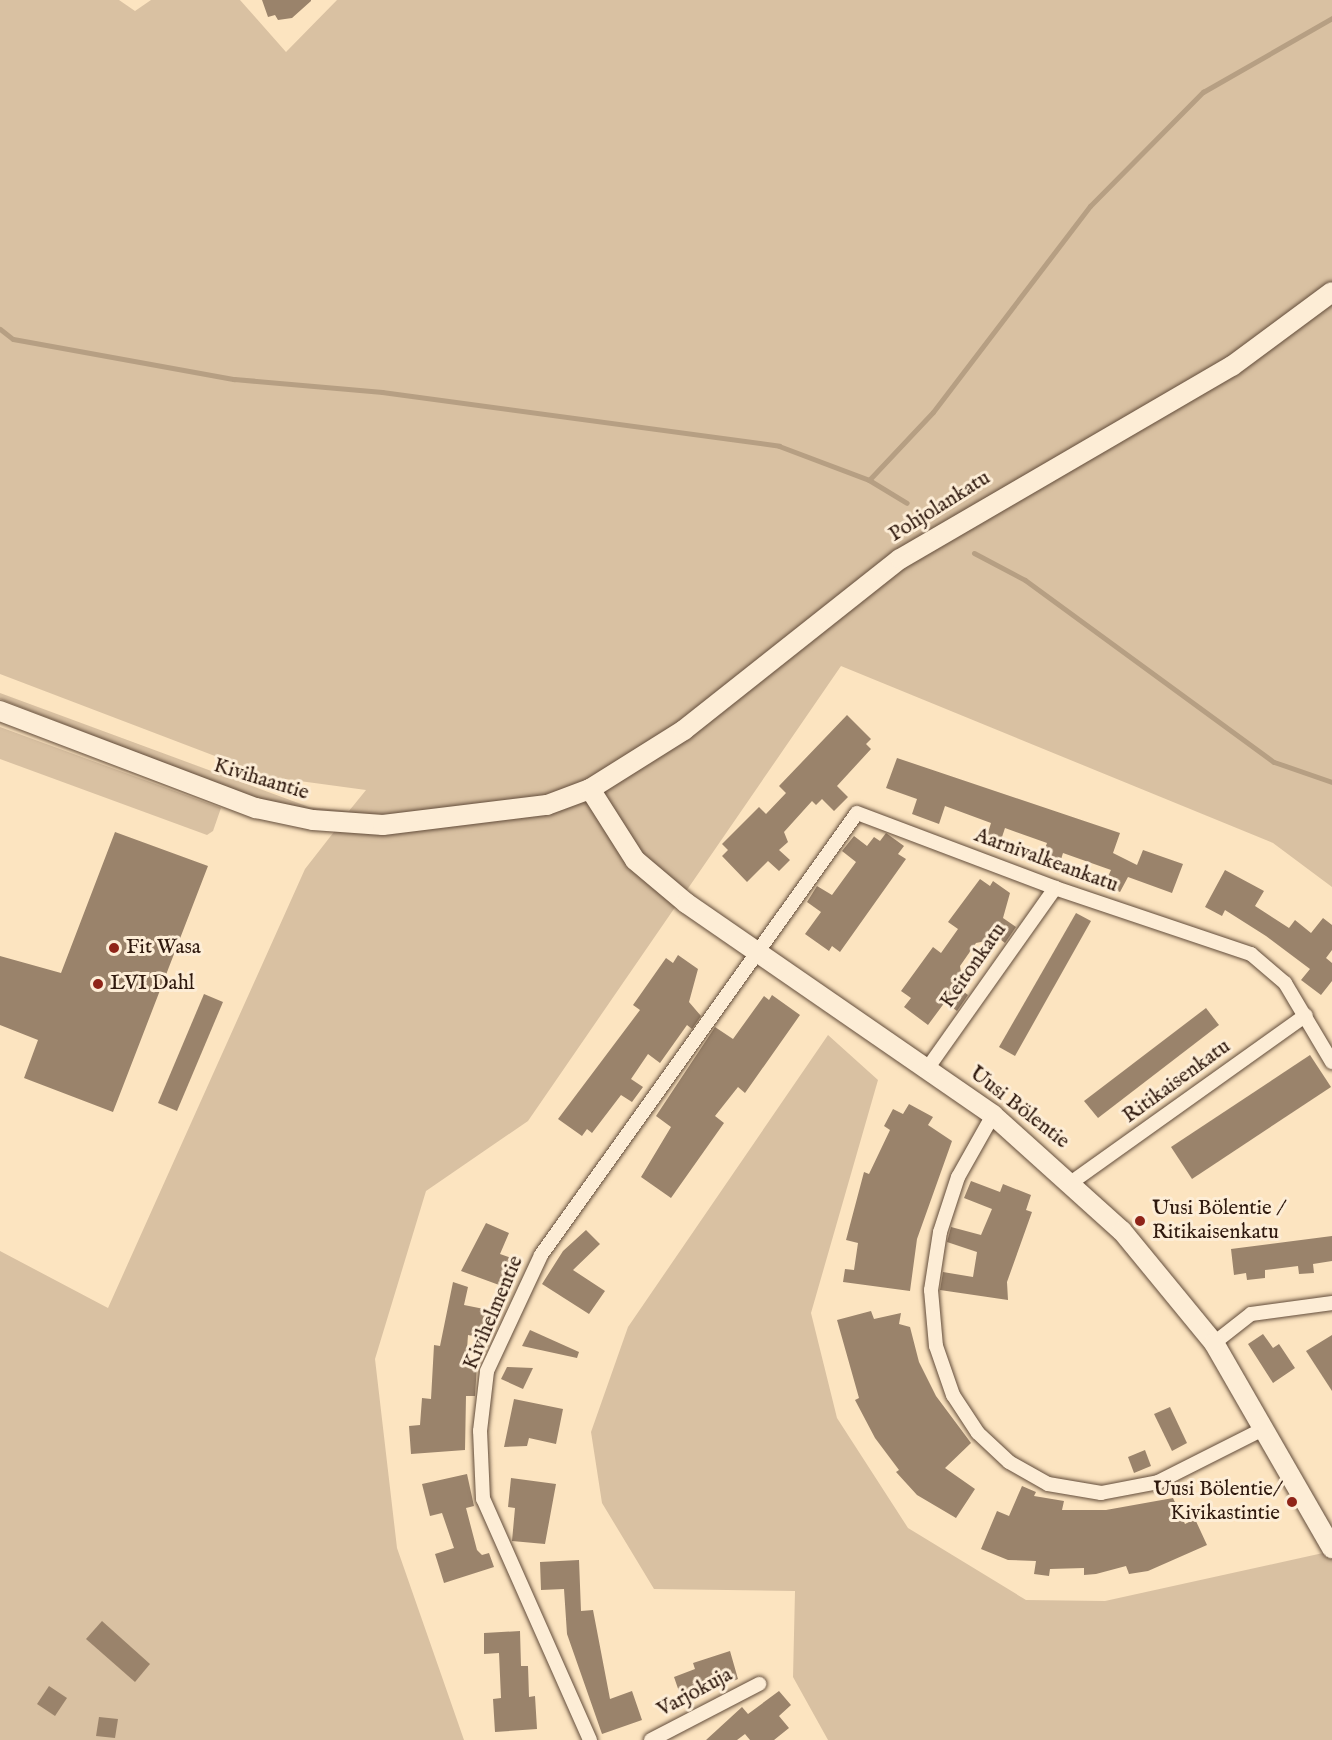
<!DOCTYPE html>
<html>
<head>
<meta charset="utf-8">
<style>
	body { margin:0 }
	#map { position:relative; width:1332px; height:1740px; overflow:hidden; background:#fce4c0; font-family:"IM FELL English",serif }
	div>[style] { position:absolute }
	.green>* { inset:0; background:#d9c1a2 }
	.stream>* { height:5px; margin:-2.5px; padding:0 2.5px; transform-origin:2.5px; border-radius:2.5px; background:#b69f83 }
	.building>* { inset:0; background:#9a836b }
	.roads { filter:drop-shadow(0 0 2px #624c3a) drop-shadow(0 0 2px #624c3a) }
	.street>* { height:14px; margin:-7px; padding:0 7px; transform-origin:7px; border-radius:7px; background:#fdedd6 }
	.secondary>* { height:20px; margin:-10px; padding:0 10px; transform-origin:10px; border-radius:10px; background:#fdedd6 }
	.dots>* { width:16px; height:16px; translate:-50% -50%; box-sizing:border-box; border:3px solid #fdedd6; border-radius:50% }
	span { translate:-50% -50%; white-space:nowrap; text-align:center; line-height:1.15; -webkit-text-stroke:6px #fdedd6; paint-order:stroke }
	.street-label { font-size:21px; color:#2f190e }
	.poi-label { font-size:21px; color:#2f190e }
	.left { translate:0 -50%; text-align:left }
	.right { translate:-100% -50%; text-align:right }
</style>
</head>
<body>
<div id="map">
	<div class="green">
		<div style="clip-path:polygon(0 0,119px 0,135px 11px,151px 0,240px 0,286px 52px,337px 0,1332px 0,1332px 887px,1273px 843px,841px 666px,528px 1121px,426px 1191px,375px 1359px,397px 1548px,464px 1740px,0 1740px,0 1251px,108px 1308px,305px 869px,344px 819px,258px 800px,0 699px,0 693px,309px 807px,349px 811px,366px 790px,270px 777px,0 674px)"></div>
		<div style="clip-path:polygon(0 727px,221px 808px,213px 831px,207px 835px,0 759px)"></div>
		<div style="clip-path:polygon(828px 1035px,878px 1080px,811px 1313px,837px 1418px,908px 1528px,1026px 1600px,1105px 1601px,1332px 1551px,1332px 1740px,828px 1740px,793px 1677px,795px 1591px,654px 1589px,602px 1503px,591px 1432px,628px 1327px)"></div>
	</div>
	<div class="stream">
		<div style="left:0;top:329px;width:16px;rotate:38deg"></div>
		<div style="left:13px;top:339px;width:225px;rotate:10.3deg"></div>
		<div style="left:234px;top:379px;width:149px;rotate:5deg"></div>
		<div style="left:382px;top:392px;width:401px;rotate:7.7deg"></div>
		<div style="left:779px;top:446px;width:96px;rotate:20.7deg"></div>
		<div style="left:869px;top:480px;width:44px;rotate:31.2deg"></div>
		<div style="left:869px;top:480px;width:93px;rotate:-46.7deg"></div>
		<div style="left:933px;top:412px;width:259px;rotate:-52.7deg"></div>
		<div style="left:1090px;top:206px;width:161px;rotate:-45.3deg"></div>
		<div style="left:1203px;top:92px;width:149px;rotate:-29.8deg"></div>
		<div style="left:974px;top:553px;width:58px;rotate:27.9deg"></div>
		<div style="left:1025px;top:580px;width:308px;rotate:36.2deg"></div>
		<div style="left:1274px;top:762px;width:61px;rotate:19deg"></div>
	</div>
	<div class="building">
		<div style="clip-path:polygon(262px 0,311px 0,311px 1px,292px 18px,278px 20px,275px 15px,268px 17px)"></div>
		<div style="clip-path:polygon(847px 715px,871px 739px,866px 744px,871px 749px,837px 786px,848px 797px,834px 811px,822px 799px,816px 805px,812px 801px,784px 832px,788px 842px,779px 850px,790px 860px,779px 871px,768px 861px,747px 882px,722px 856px,728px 850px,722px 844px,759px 807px,766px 814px,786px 793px,779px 786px)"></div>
		<div style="clip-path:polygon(897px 758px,1120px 833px,1113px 853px,1137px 865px,1143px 850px,1183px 864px,1172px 893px,1128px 877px,1120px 892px,1104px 885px,1111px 870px,1063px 853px,1058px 869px,1040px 862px,1047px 843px,1005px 828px,999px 846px,985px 842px,991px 823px,945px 806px,939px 824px,912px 814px,917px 799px,886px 788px)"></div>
		<div style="clip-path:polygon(115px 832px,208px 866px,113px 1112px,24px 1078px,38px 1040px,0 1025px,0 956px,61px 973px)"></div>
		<div style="clip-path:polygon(886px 833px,904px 846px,898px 854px,906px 859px,840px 952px,832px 946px,829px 951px,805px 934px,821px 912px,807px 902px,817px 886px,832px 895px,856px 862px,842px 851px,854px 836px,867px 846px,874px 837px,880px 841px)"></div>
		<div style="clip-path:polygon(1225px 870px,1264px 891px,1255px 906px,1289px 928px,1295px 920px,1311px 933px,1323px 918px,1332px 925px,1332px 950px,1326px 958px,1332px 963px,1332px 981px,1321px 995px,1301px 980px,1310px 969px,1266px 936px,1225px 910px,1222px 916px,1205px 907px)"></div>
		<div style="clip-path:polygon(980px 879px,990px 886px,993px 881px,1010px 893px,1003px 918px,1016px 927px,1005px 943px,992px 933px,986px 941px,976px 943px,960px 966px,962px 978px,956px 986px,968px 995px,957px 1011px,945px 1002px,928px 1025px,904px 1007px,911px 998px,901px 991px,933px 947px,941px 953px,958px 929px,948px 922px)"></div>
		<div style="clip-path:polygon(1076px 913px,1091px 921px,1015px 1056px,999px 1047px)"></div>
		<div style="clip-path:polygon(678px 955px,698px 969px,689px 1002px,701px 1016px,692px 1029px,687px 1025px,660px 1063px,648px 1054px,631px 1079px,643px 1087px,632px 1102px,621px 1095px,592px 1133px,587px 1129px,582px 1136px,558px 1119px,640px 1010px,633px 1005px,666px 958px,673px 963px)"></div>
		<div style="clip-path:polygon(204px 994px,223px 1002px,177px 1111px,158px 1103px)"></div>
		<div style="clip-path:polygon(772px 995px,800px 1015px,745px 1093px,738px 1087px,715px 1116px,724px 1123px,671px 1198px,641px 1177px,671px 1127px,656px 1116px,715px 1027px,733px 1039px,764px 996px,769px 1000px)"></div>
		<div style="clip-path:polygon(1206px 1008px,1219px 1025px,1098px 1118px,1084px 1101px)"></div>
		<div style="clip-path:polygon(1310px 1055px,1331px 1087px,1192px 1179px,1171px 1147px)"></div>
		<div style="clip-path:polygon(909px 1104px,933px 1117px,928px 1125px,952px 1141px,917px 1239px,910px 1291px,843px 1282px,845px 1269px,854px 1270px,858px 1243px,846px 1240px,864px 1172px,869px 1174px,890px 1130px,884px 1126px,893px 1109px,903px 1114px)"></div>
		<div style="clip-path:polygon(971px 1181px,1000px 1192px,1003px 1184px,1031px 1195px,1026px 1210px,1032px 1212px,1007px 1282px,1008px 1300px,940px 1290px,943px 1272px,973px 1277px,977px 1252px,947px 1242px,951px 1227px,981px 1235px,992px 1209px,964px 1198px)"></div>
		<div style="clip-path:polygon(486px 1223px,509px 1233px,500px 1254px,520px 1261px,510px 1289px,461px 1271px)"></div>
		<div style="clip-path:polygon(586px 1230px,600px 1244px,573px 1270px,605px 1291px,589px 1314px,542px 1284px,563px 1251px)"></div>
		<div style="clip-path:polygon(1332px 1236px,1332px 1261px,1313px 1264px,1314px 1273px,1299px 1274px,1298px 1266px,1265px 1270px,1265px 1278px,1247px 1280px,1246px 1273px,1234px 1275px,1231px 1249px)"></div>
		<div style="clip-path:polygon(453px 1282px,468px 1287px,464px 1305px,494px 1311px,488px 1339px,468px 1335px,466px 1364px,477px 1365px,475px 1396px,466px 1396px,465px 1450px,411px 1454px,409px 1426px,420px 1425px,422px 1398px,431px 1399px,434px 1345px,440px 1346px)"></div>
		<div style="clip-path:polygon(871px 1311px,874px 1319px,901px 1313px,899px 1324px,910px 1327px,919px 1362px,936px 1396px,971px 1443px,945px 1468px,975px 1489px,956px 1518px,917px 1495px,896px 1472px,899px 1470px,875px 1438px,855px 1400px,859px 1398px,837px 1320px)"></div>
		<div style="clip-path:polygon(530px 1330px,579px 1352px,577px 1358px,522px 1346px)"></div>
		<div style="clip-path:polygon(1263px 1334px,1273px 1348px,1279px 1344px,1295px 1368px,1273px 1383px,1248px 1344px)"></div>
		<div style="clip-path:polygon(1332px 1335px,1332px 1391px,1306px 1351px)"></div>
		<div style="clip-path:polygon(507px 1367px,533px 1368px,523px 1389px,501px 1379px)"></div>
		<div style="clip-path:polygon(514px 1399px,563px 1409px,556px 1444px,529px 1438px,527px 1446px,504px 1447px)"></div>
		<div style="clip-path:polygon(1170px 1407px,1187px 1443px,1172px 1451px,1154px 1414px)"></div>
		<div style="clip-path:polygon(1145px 1450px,1151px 1466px,1134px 1473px,1128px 1457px)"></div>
		<div style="clip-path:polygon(467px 1474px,474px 1506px,466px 1508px,477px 1550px,482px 1555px,489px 1553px,494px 1567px,444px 1583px,435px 1554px,454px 1548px,442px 1513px,430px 1516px,422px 1484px)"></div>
		<div style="clip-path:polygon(511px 1478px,556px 1484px,545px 1544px,512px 1541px,515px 1508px,508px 1507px)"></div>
		<div style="clip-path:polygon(1022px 1486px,1036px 1492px,1034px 1496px,1064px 1501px,1062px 1510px,1106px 1510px,1173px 1498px,1185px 1524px,1195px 1519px,1207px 1545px,1148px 1571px,1129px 1574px,1126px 1566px,1096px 1574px,1084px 1575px,1084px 1568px,1050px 1569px,1049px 1576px,1034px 1574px,1036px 1561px,1008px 1560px,981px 1549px,997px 1511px,1009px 1516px)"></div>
		<div style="clip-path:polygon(579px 1560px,581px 1611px,593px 1610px,610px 1699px,632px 1691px,642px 1720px,602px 1734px,567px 1634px,564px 1589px,541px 1590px,540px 1562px)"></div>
		<div style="clip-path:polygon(102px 1621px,150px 1664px,135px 1682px,86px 1639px)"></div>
		<div style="clip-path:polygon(520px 1631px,521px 1666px,528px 1666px,529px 1697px,535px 1696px,537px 1729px,495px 1732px,493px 1699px,501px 1698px,499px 1653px,484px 1654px,484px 1633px)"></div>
		<div style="clip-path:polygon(730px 1651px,738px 1679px,683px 1703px,674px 1677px,695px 1669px,693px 1663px)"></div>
		<div style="clip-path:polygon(49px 1686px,67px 1698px,55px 1716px,37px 1704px)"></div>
		<div style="clip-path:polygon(779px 1691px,791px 1705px,779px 1716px,789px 1728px,774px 1740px,750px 1740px,745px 1734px,737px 1740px,706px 1740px,742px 1707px,748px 1714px)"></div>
		<div style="clip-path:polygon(99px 1717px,118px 1719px,115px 1738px,96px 1736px)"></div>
	</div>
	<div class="roads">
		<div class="street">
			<div style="left:927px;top:1069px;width:222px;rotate:-54.7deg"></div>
			<div style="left:993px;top:1115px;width:71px;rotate:119.4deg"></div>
			<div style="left:958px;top:1177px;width:58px;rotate:108.1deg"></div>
			<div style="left:940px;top:1232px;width:59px;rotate:98.8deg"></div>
			<div style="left:931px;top:1290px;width:56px;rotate:84.9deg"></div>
			<div style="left:936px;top:1346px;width:52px;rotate:70.9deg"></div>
			<div style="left:953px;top:1395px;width:45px;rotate:56.7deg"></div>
			<div style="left:978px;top:1433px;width:42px;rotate:43.1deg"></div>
			<div style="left:1009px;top:1462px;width:45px;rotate:29.4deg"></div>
			<div style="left:1048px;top:1484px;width:54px;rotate:9.6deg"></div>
			<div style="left:1101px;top:1493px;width:58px;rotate:-10.9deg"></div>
			<div style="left:1158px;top:1482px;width:120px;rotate:-26.8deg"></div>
			<div style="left:1072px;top:1182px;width:287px;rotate:-35.5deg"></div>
			<div style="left:1214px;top:1343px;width:47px;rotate:-38.1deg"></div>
			<div style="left:1251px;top:1314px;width:82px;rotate:-7.7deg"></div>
			<div style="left:590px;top:1740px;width:264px;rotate:-113.9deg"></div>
			<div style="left:483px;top:1499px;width:68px;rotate:-92.5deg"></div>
			<div style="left:480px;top:1431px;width:60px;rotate:-83.3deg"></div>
			<div style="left:487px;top:1371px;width:128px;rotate:-65deg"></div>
			<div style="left:541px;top:1255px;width:543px;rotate:-54.44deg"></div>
			<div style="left:857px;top:813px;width:212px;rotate:20.7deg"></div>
			<div style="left:1055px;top:888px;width:207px;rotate:18.6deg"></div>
			<div style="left:1251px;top:954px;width:45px;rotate:40.5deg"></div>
			<div style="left:1285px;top:983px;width:92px;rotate:59.3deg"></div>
			<div style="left:651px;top:1740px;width:122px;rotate:-27.4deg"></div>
		</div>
		<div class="secondary">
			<div style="left:0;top:711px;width:274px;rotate:20.8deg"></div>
			<div style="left:256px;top:808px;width:58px;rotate:11.9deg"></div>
			<div style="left:313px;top:820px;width:70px;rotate:4.1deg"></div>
			<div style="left:383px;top:825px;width:165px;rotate:-7deg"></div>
			<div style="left:547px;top:805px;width:46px;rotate:-20.4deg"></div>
			<div style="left:590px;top:789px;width:111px;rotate:-32.1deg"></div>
			<div style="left:684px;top:730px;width:275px;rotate:-38.4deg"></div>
			<div style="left:900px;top:559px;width:384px;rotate:-30.2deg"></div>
			<div style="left:1232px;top:366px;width:124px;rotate:-36.5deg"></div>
			<div style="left:590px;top:789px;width:84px;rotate:57.6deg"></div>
			<div style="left:635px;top:860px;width:67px;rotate:40.1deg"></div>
			<div style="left:686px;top:903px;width:373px;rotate:34.6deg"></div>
			<div style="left:993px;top:1115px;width:173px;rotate:42deg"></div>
			<div style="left:1122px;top:1231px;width:145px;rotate:50.6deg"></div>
			<div style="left:1214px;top:1343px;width:237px;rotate:60.1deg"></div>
		</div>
	</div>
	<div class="dots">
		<div style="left:114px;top:948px;background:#8f2418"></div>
		<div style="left:98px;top:984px;background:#8f2418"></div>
		<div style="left:1140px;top:1221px;background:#8f2418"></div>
		<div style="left:1292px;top:1502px;background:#8f2418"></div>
	</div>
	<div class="street-label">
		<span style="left:940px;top:507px;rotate:-32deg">Pohjolankatu</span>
		<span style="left:261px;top:780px;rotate:17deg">Kivihaantie</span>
		<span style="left:1046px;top:861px;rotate:20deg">Aarnivalkeankatu</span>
		<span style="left:974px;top:966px;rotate:-55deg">Keitonkatu</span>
		<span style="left:1177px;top:1082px;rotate:-36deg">Ritikaisenkatu</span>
		<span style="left:1019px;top:1108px;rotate:38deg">Uusi Bölentie</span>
		<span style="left:494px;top:1313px;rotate:-67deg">Kivihelmentie</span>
		<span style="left:695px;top:1693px;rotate:-28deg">Varjokuja</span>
	</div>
	<div class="poi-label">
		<span class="left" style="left:126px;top:948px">Fit Wasa</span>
		<span class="left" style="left:110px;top:984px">LVI Dahl</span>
		<span class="left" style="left:1152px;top:1221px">Uusi Bölentie /<br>Ritikaisenkatu</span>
		<span class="right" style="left:1280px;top:1502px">Uusi Bölentie/<br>Kivikastintie</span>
	</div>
</div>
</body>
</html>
